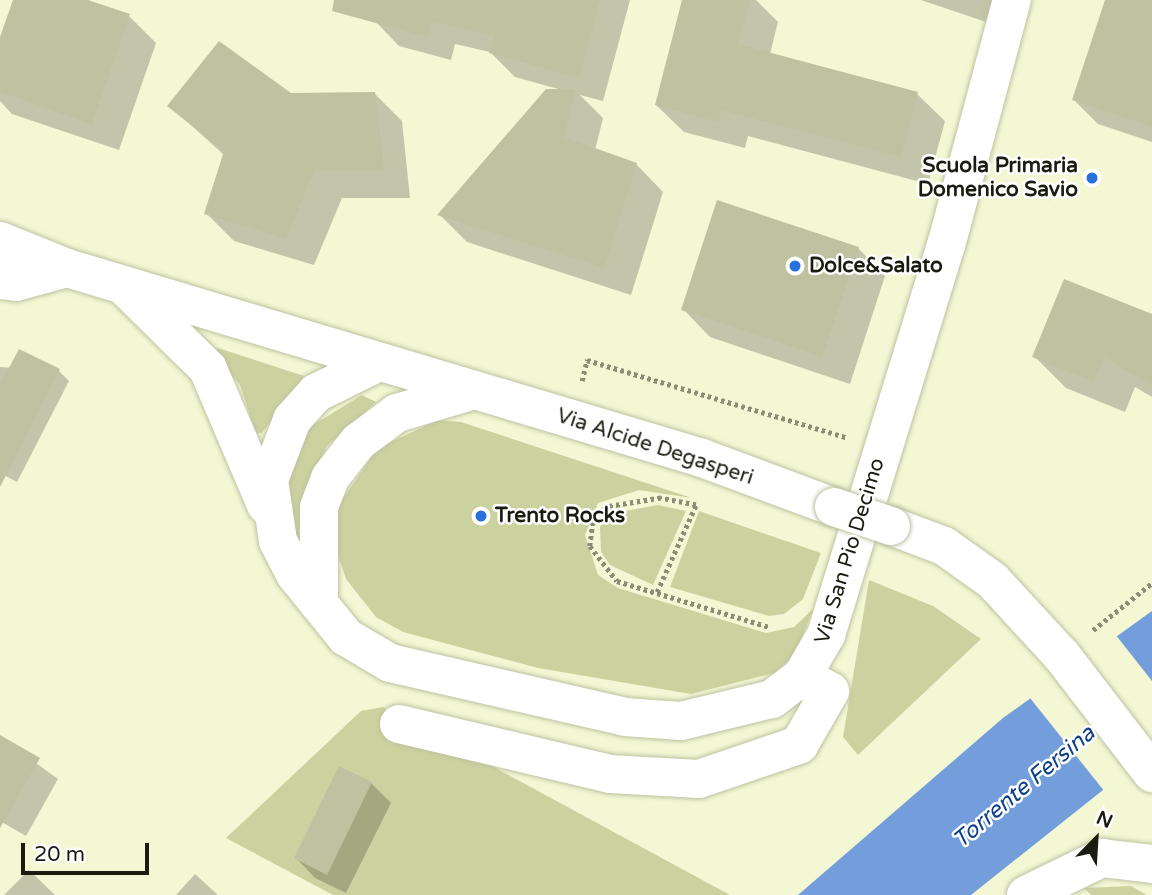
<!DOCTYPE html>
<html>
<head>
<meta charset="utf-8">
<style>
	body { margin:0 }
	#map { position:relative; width:1152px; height:895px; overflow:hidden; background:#f3f7d4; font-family:"Varela Round",sans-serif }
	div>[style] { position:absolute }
	.green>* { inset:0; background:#ccd29f }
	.water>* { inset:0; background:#749ddc }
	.pier>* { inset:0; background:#f3f7d4 }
	.shadow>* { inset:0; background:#0003 }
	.building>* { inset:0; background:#bec2a1 }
	.path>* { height:4.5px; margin-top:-2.25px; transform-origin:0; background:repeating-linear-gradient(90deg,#8b8d75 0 3.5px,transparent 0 7px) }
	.roads { filter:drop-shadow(0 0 2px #bdc2a0) drop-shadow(0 0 2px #bdc2a0) }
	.minor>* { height:38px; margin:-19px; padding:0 19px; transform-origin:19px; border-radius:19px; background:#fff }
	.bridges { filter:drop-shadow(0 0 2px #bdc2a0) drop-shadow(0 0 2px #bdc2a0) }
	.minor-bridge>* { height:38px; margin:-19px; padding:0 19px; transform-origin:19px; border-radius:19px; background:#fff }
	.dots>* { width:19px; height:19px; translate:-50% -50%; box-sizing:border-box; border:4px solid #fff; border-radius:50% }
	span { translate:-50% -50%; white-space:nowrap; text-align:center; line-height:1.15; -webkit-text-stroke:5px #fff; paint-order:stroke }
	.poi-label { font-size:21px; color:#1b1c10; font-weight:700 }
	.right { translate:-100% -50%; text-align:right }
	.left { translate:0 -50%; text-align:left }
	.street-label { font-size:21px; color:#1b1c10 }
	.water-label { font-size:23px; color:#0d4089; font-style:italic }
	.north { position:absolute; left:1061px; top:804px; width:70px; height:70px; -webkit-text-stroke:5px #fff; paint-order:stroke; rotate:24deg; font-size:19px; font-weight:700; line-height:28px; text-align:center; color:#1b1c10 }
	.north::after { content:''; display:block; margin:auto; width:24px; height:32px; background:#1b1c10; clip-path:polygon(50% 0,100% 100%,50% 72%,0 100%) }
	.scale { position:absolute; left:21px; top:843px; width:128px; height:32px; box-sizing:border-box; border:4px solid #1b1c10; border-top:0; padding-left:9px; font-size:21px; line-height:24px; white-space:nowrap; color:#1b1c10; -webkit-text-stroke:5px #fff; paint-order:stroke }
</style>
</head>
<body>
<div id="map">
	<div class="green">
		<div style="clip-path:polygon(218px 348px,304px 376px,262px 433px,256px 433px,240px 385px,215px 355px)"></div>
		<div style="clip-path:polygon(362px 395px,376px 402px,327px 446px,304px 491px,298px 537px,291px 537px,283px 491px,308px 428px)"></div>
		<div style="clip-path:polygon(438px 420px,461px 422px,692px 498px,639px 490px,598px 503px,585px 535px,598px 575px,618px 588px,766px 633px,794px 627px,813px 609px,795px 655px,774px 673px,691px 694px,538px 668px,403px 632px,376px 617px,346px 579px,336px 549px,337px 507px,378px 448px)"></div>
		<div style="clip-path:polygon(658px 505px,686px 511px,653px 585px,610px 565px,601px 552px,600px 527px,608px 514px)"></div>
		<div style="clip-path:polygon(699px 511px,821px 553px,803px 599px,784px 614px,769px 616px,670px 587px)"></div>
		<div style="clip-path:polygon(869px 580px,933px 606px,981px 639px,858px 755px,843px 737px)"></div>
		<div style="clip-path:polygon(383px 707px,730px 895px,333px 895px,226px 838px,361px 711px)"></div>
		<div style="clip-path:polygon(1131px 886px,1147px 895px,1091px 895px,1084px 888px)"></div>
	</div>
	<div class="water">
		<div style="clip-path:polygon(1152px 611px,1152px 751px,971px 895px,798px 895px,1003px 718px)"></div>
	</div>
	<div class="pier">
		<div style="clip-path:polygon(1115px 634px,1152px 681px,1152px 755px,1105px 792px,1030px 698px)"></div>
	</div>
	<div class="shadow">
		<div style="clip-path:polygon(15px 0,82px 0,129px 16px,156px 43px,119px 150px,12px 114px,0 101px,0 42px)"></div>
		<div style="clip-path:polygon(372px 0,630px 0,603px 101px,580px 95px,603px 118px,595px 150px,636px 164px,663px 192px,631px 295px,467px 242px,440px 215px,562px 90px,515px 77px,490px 52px,455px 44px,451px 60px,399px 46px,375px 21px)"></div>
		<div style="clip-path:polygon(684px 0,756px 0,778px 22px,770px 54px,917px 94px,945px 121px,928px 184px,748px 136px,745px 148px,684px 132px,656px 105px)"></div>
		<div style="clip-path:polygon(921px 0,1002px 0,995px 25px)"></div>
		<div style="clip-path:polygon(1107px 0,1152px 0,1152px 142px,1098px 124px,1074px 100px)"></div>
		<div style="clip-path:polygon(375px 94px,402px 121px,410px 198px,342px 198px,314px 265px,234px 241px,206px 213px,224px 155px,170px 106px)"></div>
		<div style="clip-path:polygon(858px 248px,885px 276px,850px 384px,710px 337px,683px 309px)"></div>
		<div style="clip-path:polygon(1152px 316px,1152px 397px,1135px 387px,1125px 412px,1066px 388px,1035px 357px)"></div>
		<div style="clip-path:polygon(0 367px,59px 371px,69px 381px,17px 482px,0 473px)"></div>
		<div style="clip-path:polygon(0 737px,58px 779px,26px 836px,0 821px)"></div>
		<div style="clip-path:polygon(371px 783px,391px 803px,346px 893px,315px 878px,296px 858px)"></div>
		<div style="clip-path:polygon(29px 870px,55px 895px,4px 895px)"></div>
		<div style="clip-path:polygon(195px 874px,218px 895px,176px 895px)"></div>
	</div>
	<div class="building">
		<div style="clip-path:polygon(13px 0,88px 0,130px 14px,92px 124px,0 92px,0 37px)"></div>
		<div style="clip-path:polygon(334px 0,600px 0,579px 78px,489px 53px,494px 36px,431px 21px,427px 37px,332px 11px)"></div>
		<div style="clip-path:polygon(682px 0,750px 0,738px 44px,918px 92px,901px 157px,721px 110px,718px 122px,655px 105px)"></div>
		<div style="clip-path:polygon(1105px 0,1152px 0,1152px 127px,1072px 100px)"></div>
		<div style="clip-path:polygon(219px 41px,291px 93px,375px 92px,384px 171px,314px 171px,286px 239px,204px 214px,224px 151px,167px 106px)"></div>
		<div style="clip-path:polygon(546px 89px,576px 89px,564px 137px,637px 163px,604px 268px,437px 215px)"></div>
		<div style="clip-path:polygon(717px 200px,859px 247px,822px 357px,681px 310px)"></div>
		<div style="clip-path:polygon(1064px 279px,1152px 314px,1152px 386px,1104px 357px,1094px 382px,1032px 357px)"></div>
		<div style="clip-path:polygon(19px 349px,60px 369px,0 487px,0 385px)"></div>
		<div style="clip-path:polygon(0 735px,40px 758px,0 828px)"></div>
		<div style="clip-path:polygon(339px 766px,372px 782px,327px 875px,294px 858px)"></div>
	</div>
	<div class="path">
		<div style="left:582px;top:381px;width:22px;rotate:-77deg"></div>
		<div style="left:587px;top:360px;width:270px;rotate:16.6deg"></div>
		<div style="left:657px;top:592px;width:95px;rotate:-65.9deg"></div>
		<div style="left:696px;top:505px;width:36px;rotate:-169deg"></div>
		<div style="left:661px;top:498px;width:56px;rotate:170.7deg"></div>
		<div style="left:606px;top:507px;width:20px;rotate:131deg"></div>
		<div style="left:593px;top:522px;width:24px;rotate:97deg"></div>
		<div style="left:590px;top:546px;width:44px;rotate:52.4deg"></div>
		<div style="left:617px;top:581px;width:159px;rotate:16.8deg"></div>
		<div style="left:1093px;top:630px;width:75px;rotate:-38.5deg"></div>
	</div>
	<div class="roads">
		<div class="minor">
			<div style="left:0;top:241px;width:72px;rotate:21.9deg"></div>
			<div style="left:67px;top:268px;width:663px;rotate:16.66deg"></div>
			<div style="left:702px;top:458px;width:141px;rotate:20.4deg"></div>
			<div style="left:0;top:280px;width:16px;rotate:7deg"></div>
			<div style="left:16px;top:282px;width:53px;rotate:-15.4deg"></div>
			<div style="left:127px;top:289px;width:114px;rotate:44.6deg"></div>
			<div style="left:208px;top:369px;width:148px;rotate:66.9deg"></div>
			<div style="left:379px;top:362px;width:70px;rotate:153.8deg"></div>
			<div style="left:316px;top:393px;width:36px;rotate:132deg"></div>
			<div style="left:292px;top:420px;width:64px;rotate:111deg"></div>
			<div style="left:269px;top:480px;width:62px;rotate:81.6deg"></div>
			<div style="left:278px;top:541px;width:37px;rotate:63deg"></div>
			<div style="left:295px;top:574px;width:81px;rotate:51deg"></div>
			<div style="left:346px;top:637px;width:51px;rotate:30.6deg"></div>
			<div style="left:390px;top:663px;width:241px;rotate:12.9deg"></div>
			<div style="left:625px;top:717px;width:56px;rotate:4.1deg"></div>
			<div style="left:681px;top:721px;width:94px;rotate:-13.6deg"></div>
			<div style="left:772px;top:699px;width:38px;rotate:-37deg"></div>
			<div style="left:802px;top:676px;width:48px;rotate:-59.7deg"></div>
			<div style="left:826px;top:635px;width:411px;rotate:-72.9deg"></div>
			<div style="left:947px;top:242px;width:251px;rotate:-75deg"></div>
			<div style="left:891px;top:526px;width:57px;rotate:20.7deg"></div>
			<div style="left:944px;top:546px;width:60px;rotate:35.5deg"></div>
			<div style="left:993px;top:581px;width:102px;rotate:47.4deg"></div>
			<div style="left:1062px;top:656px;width:148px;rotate:52.4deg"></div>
			<div style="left:319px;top:604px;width:97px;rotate:-90deg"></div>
			<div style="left:319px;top:507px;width:31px;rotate:-69deg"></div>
			<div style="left:330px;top:478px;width:46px;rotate:-52.1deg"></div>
			<div style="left:358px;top:442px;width:49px;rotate:-36.6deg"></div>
			<div style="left:397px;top:413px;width:80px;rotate:-16.6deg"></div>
			<div style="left:399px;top:724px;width:217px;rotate:13.3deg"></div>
			<div style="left:610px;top:774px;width:89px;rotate:3.2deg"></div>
			<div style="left:699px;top:779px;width:106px;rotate:-18.8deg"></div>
			<div style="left:799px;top:745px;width:62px;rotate:-60.1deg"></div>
			<div style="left:830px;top:691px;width:32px;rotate:-152deg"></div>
			<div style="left:1026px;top:895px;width:85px;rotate:-26deg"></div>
			<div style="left:1102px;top:858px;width:50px;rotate:6.8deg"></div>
		</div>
	</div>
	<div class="bridges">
		<div class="minor-bridge">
			<div style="left:834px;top:507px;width:60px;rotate:18.4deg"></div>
		</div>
	</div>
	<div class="dots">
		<div style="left:1092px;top:178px;background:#2871dd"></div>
		<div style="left:795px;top:266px;background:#2871dd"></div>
		<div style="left:481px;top:516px;background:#2871dd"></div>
	</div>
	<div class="poi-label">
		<span class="right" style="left:1078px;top:178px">Scuola Primaria<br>Domenico Savio</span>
		<span class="left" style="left:809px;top:266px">Dolce&amp;Salato</span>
		<span class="left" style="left:495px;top:516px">Trento Rocks</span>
	</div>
	<div class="street-label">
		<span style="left:655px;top:447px;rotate:18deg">Via Alcide Degasperi</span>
		<span style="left:850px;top:551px;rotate:-73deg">Via San Pio Decimo</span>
	</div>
	<div class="water-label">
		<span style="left:1024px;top:787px;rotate:-40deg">Torrente Fersina</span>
	</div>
	<div class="north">N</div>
	<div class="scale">20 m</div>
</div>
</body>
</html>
